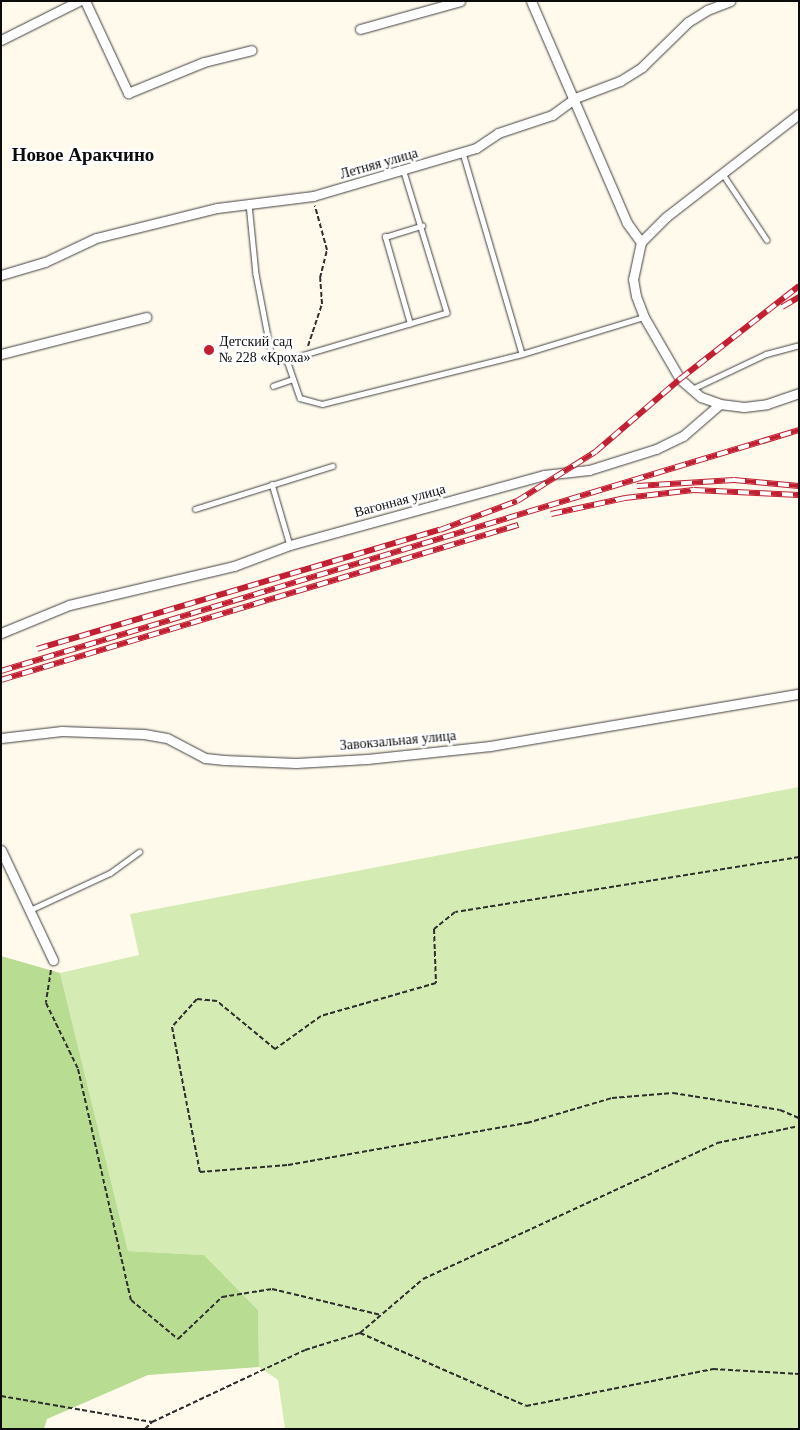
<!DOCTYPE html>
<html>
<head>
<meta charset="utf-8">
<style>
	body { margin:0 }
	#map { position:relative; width:800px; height:1430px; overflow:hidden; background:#fffaeb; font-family:Georgia,serif }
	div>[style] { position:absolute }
	.green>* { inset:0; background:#d4ebb4 }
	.forest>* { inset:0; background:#b8dc92 }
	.path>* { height:2px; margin-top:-1px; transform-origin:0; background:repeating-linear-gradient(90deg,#2e2e2e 0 5px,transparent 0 7.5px) }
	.roads { filter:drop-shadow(0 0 1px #3f3f3f) drop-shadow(0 0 1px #3f3f3f) }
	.service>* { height:4.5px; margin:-2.25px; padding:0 2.25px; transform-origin:2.25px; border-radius:2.25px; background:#fff }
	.minor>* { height:9px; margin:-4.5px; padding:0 4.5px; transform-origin:4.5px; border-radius:4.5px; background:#fff }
	.rail>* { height:5.5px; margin-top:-2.75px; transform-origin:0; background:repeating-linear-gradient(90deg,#fff 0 11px,#c21f31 0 22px); box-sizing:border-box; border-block:1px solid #c21f31 }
	.dots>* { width:14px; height:14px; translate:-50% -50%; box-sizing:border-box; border:2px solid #fff; border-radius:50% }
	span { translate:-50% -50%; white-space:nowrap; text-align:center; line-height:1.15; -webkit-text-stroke:5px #fff; paint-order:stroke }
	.street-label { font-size:14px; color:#0c0c0c }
	.poi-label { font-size:14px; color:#0c0c0c }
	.left { translate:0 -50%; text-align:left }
	.district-label { font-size:19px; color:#0c0c0c; font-weight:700 }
	.frame { position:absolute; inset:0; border:2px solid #0c0c0c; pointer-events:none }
</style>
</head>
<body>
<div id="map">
	<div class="green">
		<div style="clip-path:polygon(799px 787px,799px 1429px,285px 1429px,278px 1380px,259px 1367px,258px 1310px,204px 1255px,128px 1251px,60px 973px,139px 955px,130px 914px)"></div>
	</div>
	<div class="forest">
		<div style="clip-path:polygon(1px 956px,60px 973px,128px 1251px,204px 1255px,258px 1310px,259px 1367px,148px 1375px,47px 1419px,44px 1429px,1px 1429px)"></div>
	</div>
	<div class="path">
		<div style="left:308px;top:346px;width:44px;rotate:-71.6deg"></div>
		<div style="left:322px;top:304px;width:26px;rotate:-94deg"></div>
		<div style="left:320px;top:278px;width:29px;rotate:-76deg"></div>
		<div style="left:327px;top:250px;width:46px;rotate:-105.3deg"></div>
		<div style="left:799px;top:857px;width:348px;rotate:170.9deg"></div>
		<div style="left:455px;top:912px;width:27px;rotate:141deg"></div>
		<div style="left:434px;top:929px;width:54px;rotate:87.9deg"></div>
		<div style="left:436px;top:983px;width:120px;rotate:164deg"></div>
		<div style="left:321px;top:1016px;width:57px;rotate:144.3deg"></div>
		<div style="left:275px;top:1049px;width:75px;rotate:-140.4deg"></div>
		<div style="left:217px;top:1001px;width:20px;rotate:-174deg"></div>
		<div style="left:197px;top:999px;width:38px;rotate:132deg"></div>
		<div style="left:172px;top:1027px;width:148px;rotate:79.1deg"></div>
		<div style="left:200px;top:1172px;width:88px;rotate:-4.5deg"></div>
		<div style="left:288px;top:1165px;width:243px;rotate:-10deg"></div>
		<div style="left:527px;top:1123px;width:89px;rotate:-16.4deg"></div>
		<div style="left:612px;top:1098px;width:61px;rotate:-4.7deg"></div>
		<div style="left:673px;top:1093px;width:108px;rotate:9deg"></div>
		<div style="left:780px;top:1110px;width:21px;rotate:23deg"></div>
		<div style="left:51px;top:970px;width:33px;rotate:99deg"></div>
		<div style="left:46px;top:1003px;width:73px;rotate:64.1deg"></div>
		<div style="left:78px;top:1069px;width:237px;rotate:77.1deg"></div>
		<div style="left:131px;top:1300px;width:61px;rotate:39.7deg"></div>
		<div style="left:178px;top:1339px;width:61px;rotate:-43.7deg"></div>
		<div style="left:222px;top:1297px;width:51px;rotate:-9.1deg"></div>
		<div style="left:272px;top:1289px;width:112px;rotate:13.4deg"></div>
		<div style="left:360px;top:1333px;width:181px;rotate:23.7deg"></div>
		<div style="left:526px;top:1406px;width:191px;rotate:-11.2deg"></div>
		<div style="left:713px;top:1369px;width:86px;rotate:3.3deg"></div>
		<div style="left:1px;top:1396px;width:153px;rotate:9.8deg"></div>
		<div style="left:145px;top:1429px;width:10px;rotate:-45deg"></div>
		<div style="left:152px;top:1422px;width:169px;rotate:-25.2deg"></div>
		<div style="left:305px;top:1350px;width:58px;rotate:-17.2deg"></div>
		<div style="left:360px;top:1333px;width:83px;rotate:-40.6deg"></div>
		<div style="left:423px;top:1279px;width:324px;rotate:-24.8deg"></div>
		<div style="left:717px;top:1143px;width:84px;rotate:-11.7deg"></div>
	</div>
	<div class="roads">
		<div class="service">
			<div style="left:463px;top:153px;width:209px;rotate:73.6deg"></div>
			<div style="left:404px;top:172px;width:147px;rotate:73deg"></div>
			<div style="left:447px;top:313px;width:167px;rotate:163.6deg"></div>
			<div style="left:287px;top:360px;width:40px;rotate:71.1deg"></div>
			<div style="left:300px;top:398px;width:23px;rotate:15deg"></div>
			<div style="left:322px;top:404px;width:206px;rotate:-14deg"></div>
			<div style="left:522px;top:354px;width:127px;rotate:-16.9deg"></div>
			<div style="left:723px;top:174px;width:79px;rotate:56.3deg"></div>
			<div style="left:249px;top:204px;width:70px;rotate:84.3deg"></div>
			<div style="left:256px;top:274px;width:85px;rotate:79.1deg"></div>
			<div style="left:272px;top:357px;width:15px;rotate:11deg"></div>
			<div style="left:410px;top:324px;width:91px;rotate:-106deg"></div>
			<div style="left:385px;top:237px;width:39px;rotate:-17deg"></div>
			<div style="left:273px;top:386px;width:21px;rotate:-19deg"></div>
			<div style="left:692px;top:389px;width:82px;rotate:-25.3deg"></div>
			<div style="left:766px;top:354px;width:34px;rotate:-15deg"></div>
			<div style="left:272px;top:484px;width:64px;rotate:73.6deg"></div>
			<div style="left:195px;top:509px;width:144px;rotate:-17.4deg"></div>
			<div style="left:30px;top:910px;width:88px;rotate:-24.8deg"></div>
			<div style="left:110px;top:873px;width:36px;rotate:-36deg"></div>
		</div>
		<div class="minor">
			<div style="left:85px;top:1px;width:102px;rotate:64.9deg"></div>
			<div style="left:128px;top:93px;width:82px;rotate:-22.2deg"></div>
			<div style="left:204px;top:62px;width:49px;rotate:-14deg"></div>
			<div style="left:531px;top:1px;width:242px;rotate:66.6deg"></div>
			<div style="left:627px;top:223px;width:24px;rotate:54deg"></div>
			<div style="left:641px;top:242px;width:38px;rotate:102deg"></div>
			<div style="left:633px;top:279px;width:17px;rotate:80deg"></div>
			<div style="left:636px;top:296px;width:22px;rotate:69deg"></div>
			<div style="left:644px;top:317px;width:72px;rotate:59.9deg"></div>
			<div style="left:680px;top:379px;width:28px;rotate:41deg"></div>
			<div style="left:701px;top:397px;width:20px;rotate:20deg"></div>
			<div style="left:720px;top:404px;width:24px;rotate:7deg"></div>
			<div style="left:744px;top:407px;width:23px;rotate:-7deg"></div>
			<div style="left:767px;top:404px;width:34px;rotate:-19deg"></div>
			<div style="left:360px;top:29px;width:104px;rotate:-15.6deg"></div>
			<div style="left:1px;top:40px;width:87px;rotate:-26.6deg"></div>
			<div style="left:641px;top:242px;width:35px;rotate:-45deg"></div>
			<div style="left:666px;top:217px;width:168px;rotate:-37.8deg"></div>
			<div style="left:1px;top:275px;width:46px;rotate:-16.5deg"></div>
			<div style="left:45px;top:262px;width:56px;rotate:-25.2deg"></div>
			<div style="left:96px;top:238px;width:125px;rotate:-13.9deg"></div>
			<div style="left:217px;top:208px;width:97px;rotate:-7.1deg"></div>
			<div style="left:313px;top:196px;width:170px;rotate:-16.4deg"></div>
			<div style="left:476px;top:148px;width:27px;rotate:-34deg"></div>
			<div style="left:498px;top:133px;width:57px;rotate:-18.4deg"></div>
			<div style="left:552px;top:115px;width:29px;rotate:-36deg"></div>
			<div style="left:575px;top:98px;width:48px;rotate:-20.7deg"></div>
			<div style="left:620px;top:81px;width:26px;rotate:-32deg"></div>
			<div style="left:642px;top:67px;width:64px;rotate:-44.4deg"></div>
			<div style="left:688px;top:22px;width:22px;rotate:-32deg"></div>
			<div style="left:707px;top:10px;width:25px;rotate:-21deg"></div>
			<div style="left:1px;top:354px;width:150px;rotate:-14.3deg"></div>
			<div style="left:1px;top:633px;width:74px;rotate:-22.4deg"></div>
			<div style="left:69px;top:605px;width:170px;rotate:-13.3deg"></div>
			<div style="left:234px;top:566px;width:60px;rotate:-20.6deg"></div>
			<div style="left:290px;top:545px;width:263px;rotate:-15.4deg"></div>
			<div style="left:544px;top:475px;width:45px;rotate:-6.3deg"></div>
			<div style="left:589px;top:470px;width:70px;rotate:-17.4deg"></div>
			<div style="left:656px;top:449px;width:30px;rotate:-26deg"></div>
			<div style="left:683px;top:436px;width:49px;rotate:-40.9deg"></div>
			<div style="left:1px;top:738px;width:61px;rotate:-6.5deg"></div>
			<div style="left:62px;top:731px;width:82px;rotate:2.1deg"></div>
			<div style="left:144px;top:734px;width:23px;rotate:10deg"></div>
			<div style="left:167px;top:738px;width:43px;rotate:27.8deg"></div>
			<div style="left:205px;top:758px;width:19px;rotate:6deg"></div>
			<div style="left:224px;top:760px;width:72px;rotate:2.4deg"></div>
			<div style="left:296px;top:763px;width:71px;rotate:-3.2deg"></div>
			<div style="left:367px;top:759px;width:124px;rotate:-6deg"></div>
			<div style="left:490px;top:746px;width:313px;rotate:-9.6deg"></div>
			<div style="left:1px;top:850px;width:122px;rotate:64.7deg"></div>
		</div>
	</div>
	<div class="rail">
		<div style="left:782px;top:307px;width:20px;rotate:-30deg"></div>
		<div style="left:637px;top:486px;width:97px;rotate:-3.5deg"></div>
		<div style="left:734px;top:480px;width:65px;rotate:5.3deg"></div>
		<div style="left:551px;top:514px;width:76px;rotate:-12.2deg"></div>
		<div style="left:625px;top:498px;width:69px;rotate:-6.6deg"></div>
		<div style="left:694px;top:490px;width:105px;rotate:2.7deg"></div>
		<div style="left:37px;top:649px;width:420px;rotate:-16.5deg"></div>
		<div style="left:440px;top:530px;width:82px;rotate:-20.6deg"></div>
		<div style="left:517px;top:501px;width:92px;rotate:-32.1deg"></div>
		<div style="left:595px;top:452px;width:112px;rotate:-40.7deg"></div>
		<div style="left:680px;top:379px;width:151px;rotate:-38deg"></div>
		<div style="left:1px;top:671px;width:834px;rotate:-16.8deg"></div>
		<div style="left:1px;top:680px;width:540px;rotate:-16.69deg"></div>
	</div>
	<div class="dots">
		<div style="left:209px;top:350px;background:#c21f31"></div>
	</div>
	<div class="street-label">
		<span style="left:379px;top:164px;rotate:-16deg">Летняя улица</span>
		<span style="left:400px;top:501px;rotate:-15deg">Вагонная улица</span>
		<span style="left:398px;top:741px;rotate:-5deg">Завокзальная улица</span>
	</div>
	<div class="poi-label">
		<span class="left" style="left:219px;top:350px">Детский сад<br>№ 228 «Кроха»</span>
	</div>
	<div class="district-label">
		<span style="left:83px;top:155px">Новое Аракчино</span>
	</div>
	<div class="frame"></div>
</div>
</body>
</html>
